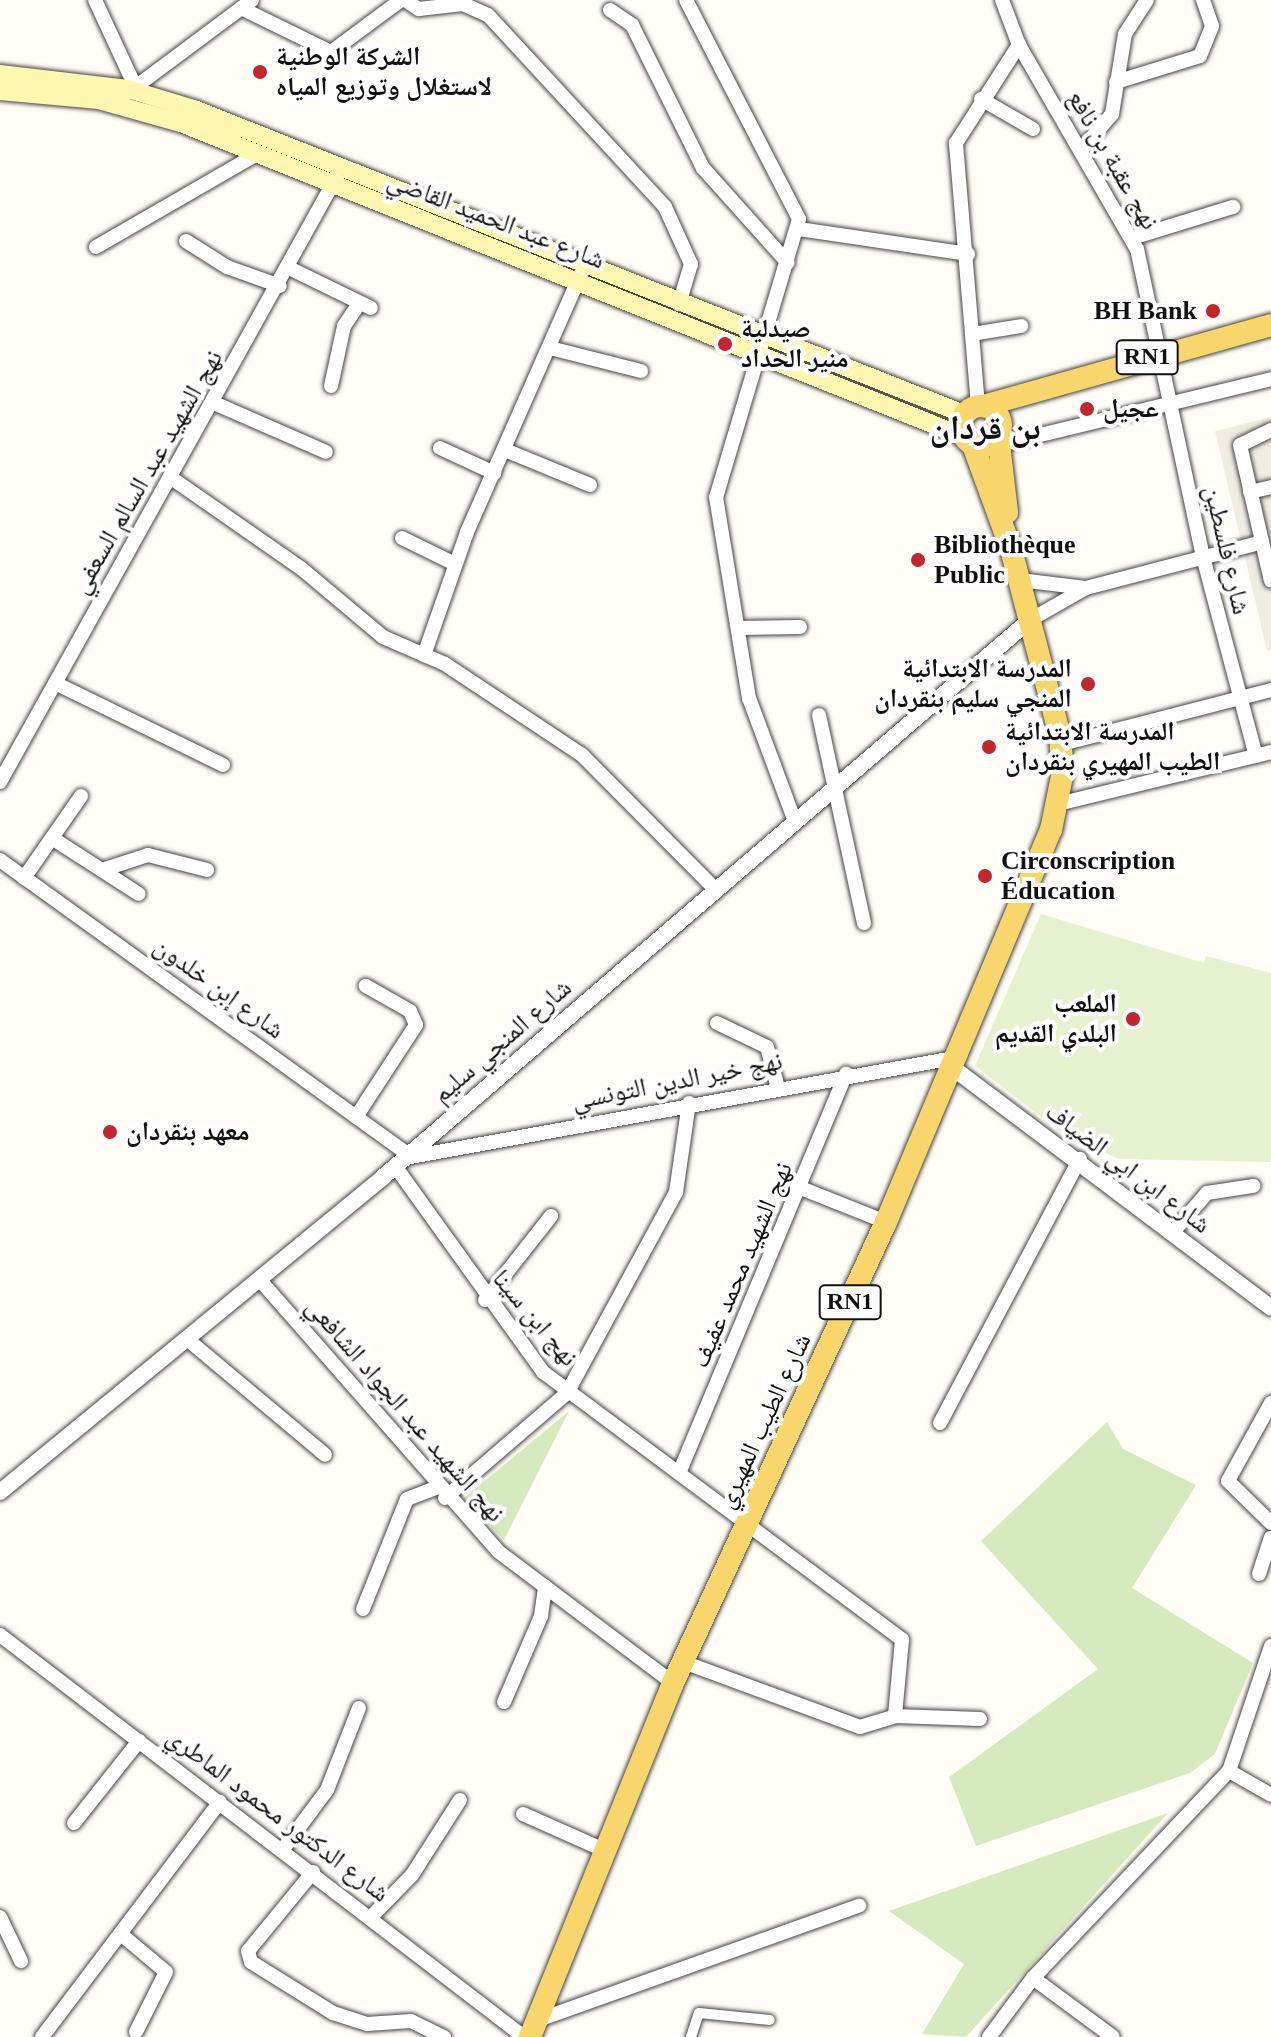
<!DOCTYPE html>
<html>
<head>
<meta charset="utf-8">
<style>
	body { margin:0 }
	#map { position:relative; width:1271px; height:2037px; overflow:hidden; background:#fffdf5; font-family:"Times New Roman","Noto Naskh Arabic",serif }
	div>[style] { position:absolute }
	.green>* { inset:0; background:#d5ebbd }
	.pitch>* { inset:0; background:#e6f2cf }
	.plaza>* { inset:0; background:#f1ede2 }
	.roads { filter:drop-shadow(0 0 2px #444) drop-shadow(0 0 2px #444) }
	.pedestrian>* { height:10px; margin:-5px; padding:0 5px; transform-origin:5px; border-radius:5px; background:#fff }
	.minor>* { height:14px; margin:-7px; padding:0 7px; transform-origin:7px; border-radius:7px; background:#fff }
	.tertiary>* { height:16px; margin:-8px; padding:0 8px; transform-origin:8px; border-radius:8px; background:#fff }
	.secondary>* { height:18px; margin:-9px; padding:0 9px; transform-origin:9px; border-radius:9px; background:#fff6b0 }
	.primary>* { height:22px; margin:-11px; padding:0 11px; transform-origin:11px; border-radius:11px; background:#f9d66b }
	.primary>.ring { margin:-11px; padding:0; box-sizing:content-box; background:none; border:22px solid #f9d66b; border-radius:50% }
	.dots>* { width:22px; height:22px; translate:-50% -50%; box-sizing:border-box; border:4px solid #fff; border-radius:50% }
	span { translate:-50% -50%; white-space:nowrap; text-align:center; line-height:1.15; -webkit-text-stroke:8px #fff; paint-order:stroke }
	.shield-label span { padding:2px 6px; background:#fff; border:2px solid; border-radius:6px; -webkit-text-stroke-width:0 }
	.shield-label { font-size:24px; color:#111; font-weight:700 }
	.poi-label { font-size:26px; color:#111; font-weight:700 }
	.left { translate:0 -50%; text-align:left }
	.right { translate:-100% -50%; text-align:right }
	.street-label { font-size:26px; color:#111 }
	.district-label { font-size:34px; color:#111; font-weight:700 }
</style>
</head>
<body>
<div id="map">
	<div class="green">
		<div style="clip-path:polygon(569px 1411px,504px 1540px,463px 1499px)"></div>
		<div style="clip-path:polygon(1107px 1422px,1123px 1449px,1196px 1485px,1132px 1588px,1253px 1663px,1215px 1754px,1190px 1773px,976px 1846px,949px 1777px,1098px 1669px,981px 1541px)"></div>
		<div style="clip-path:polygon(1168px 1813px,966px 2037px,922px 2034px,964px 1964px,889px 1911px)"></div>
	</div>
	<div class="pitch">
		<div style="clip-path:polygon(1041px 914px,1204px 963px,1206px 956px,1271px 973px,1271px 1162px,1119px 1159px,1068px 1137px,975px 1066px)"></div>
	</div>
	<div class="plaza">
		<div style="clip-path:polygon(1271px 417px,1271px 650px,1267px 651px,1215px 431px)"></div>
	</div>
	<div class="roads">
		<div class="pedestrian">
			<div style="left:691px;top:2037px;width:25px;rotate:-72deg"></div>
			<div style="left:699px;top:2013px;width:71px;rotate:5.6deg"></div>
		</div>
		<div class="minor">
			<div style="left:95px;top:0;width:93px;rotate:65.1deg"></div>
			<div style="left:405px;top:0;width:17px;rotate:33deg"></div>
			<div style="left:419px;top:9px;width:44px;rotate:-6.5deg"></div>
			<div style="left:463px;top:4px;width:27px;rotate:24deg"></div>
			<div style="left:488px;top:15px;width:261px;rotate:47.3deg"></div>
			<div style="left:665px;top:207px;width:63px;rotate:65.5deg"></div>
			<div style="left:691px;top:264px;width:42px;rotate:106.7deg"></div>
			<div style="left:686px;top:0;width:246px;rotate:62.7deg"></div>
			<div style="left:799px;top:219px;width:290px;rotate:106.6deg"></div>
			<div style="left:716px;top:497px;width:204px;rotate:80.7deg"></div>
			<div style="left:749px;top:698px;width:129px;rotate:69.6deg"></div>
			<div style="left:1002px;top:0;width:48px;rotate:69.3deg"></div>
			<div style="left:1019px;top:45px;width:236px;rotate:60deg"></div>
			<div style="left:1137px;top:249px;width:315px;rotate:77.9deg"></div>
			<div style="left:1203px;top:557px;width:206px;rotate:75.1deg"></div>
			<div style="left:241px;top:8px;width:100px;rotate:26.1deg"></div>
			<div style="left:331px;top:52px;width:87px;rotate:-36.6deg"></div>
			<div style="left:610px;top:10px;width:27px;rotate:34deg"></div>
			<div style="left:632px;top:25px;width:160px;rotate:63.6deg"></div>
			<div style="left:703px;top:168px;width:127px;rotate:48.2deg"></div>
			<div style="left:1116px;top:82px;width:88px;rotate:-17.2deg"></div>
			<div style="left:1200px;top:56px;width:32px;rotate:-68deg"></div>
			<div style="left:1212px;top:26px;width:28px;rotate:-109deg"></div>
			<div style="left:126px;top:94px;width:157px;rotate:-36.7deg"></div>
			<div style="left:981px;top:99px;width:60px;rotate:30deg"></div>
			<div style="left:1081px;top:150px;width:48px;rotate:-49.3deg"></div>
			<div style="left:1112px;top:114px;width:81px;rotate:-80.8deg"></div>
			<div style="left:1125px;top:34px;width:40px;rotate:-57.1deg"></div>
			<div style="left:799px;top:229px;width:171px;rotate:8.4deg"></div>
			<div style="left:1132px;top:238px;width:106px;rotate:-17.1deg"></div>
			<div style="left:186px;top:241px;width:49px;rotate:32.4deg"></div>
			<div style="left:227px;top:267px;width:56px;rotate:19.7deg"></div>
			<div style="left:96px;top:247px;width:186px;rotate:-30deg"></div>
			<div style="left:289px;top:268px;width:91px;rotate:26deg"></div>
			<div style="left:972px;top:334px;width:50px;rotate:-9.3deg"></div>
			<div style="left:550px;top:348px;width:94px;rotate:14.2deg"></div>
			<div style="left:331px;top:386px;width:61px;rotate:-77.8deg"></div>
			<div style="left:344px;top:326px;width:25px;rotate:-56deg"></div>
			<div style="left:214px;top:403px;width:122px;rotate:23.6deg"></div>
			<div style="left:978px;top:406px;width:264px;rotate:-94.8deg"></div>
			<div style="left:956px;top:143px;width:117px;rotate:-57.3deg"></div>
			<div style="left:1271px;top:430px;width:34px;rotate:154deg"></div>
			<div style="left:1240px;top:445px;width:139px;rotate:77.2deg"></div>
			<div style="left:999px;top:445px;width:280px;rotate:-13.6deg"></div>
			<div style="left:440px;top:448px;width:60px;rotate:24.8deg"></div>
			<div style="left:505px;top:450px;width:92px;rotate:22.4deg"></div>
			<div style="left:170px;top:477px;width:161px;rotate:34.9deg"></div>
			<div style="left:302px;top:569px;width:106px;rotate:40deg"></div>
			<div style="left:383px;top:637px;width:68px;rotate:23.5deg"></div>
			<div style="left:445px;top:664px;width:164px;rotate:33.6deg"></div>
			<div style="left:582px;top:755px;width:186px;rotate:45.2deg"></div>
			<div style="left:1250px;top:492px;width:22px;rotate:-13deg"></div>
			<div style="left:402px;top:538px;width:59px;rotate:26.1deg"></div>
			<div style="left:1020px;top:580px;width:66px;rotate:6.9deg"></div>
			<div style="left:1030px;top:620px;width:64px;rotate:-29.7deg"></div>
			<div style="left:1086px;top:588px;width:182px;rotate:-14.6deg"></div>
			<div style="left:739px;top:628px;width:61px;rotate:-0.9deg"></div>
			<div style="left:424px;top:655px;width:130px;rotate:-70.7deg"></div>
			<div style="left:467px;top:532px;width:282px;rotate:-66.2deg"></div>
			<div style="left:55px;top:683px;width:187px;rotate:26deg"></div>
			<div style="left:819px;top:715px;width:213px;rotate:77.8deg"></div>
			<div style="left:1062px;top:744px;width:216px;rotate:-14.5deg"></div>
			<div style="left:0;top:782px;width:701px;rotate:-60.91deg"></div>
			<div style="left:1058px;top:804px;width:219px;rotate:-13.7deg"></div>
			<div style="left:52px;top:838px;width:103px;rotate:32.8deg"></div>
			<div style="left:0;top:860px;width:504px;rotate:35.8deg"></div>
			<div style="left:102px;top:870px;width:48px;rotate:-18.1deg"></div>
			<div style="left:148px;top:855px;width:61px;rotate:14.3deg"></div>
			<div style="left:24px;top:878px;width:100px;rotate:-55.2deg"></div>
			<div style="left:717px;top:1023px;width:55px;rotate:25.6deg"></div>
			<div style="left:767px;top:1047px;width:39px;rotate:75deg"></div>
			<div style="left:356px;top:1117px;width:110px;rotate:-56.9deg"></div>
			<div style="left:416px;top:1025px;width:15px;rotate:-113deg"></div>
			<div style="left:410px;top:1011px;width:51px;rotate:-150.4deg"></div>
			<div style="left:405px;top:1158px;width:563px;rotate:-10.33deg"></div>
			<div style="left:395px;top:1166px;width:254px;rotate:54.3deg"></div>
			<div style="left:543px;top:1372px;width:448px;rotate:36.7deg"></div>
			<div style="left:902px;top:1640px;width:76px;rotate:95.3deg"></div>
			<div style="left:801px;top:1188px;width:92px;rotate:21.8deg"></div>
			<div style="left:1173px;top:1232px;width:52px;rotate:-48.9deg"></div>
			<div style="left:1207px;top:1193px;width:47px;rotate:-8.7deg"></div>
			<div style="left:259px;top:1279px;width:363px;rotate:48.7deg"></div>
			<div style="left:499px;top:1552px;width:218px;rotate:37deg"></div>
			<div style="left:485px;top:1300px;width:107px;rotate:-51.8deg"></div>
			<div style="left:187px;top:1339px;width:180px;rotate:40deg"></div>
			<div style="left:1271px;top:1403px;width:89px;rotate:118.9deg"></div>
			<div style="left:1228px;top:1481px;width:60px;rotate:44.3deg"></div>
			<div style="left:940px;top:1423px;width:299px;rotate:-62.1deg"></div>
			<div style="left:679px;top:1473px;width:433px;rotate:-67.3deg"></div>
			<div style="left:445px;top:1498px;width:161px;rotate:-40.7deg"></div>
			<div style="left:567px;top:1393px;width:229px;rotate:-61.5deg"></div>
			<div style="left:676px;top:1192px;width:90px;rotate:-81.7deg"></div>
			<div style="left:1259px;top:1574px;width:38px;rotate:-72deg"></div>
			<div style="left:363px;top:1609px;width:118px;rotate:-68.2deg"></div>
			<div style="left:407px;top:1499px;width:31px;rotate:-21deg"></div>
			<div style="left:0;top:1635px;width:660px;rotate:37.49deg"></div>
			<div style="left:686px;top:1663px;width:185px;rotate:20.2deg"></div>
			<div style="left:860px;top:1727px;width:37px;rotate:-17deg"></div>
			<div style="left:895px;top:1716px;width:85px;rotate:2deg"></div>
			<div style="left:504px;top:1702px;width:94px;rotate:-66.7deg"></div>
			<div style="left:541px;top:1616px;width:30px;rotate:-82deg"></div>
			<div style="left:1229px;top:1771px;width:48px;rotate:29.7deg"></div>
			<div style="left:523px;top:1814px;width:91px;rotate:24deg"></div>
			<div style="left:74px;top:1823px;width:105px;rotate:-51.6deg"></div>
			<div style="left:283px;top:1849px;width:74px;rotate:-53.3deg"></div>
			<div style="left:327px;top:1790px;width:88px;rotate:-68.7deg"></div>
			<div style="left:313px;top:1872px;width:102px;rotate:129.4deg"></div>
			<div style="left:248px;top:1951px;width:11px;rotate:75deg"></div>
			<div style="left:251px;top:1962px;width:97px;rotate:31.9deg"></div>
			<div style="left:333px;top:2013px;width:36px;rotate:18deg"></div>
			<div style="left:367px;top:2024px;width:44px;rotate:-3.9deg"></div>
			<div style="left:411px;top:2021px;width:37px;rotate:26deg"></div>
			<div style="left:372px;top:1916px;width:57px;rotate:-45.7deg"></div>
			<div style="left:412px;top:1875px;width:89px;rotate:-57.4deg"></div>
			<div style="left:0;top:1917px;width:49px;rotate:64.5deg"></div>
			<div style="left:122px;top:1935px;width:57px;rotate:40.1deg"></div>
			<div style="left:166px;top:1972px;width:67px;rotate:116.6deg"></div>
			<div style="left:1033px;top:1978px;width:99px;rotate:36.4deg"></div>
			<div style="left:538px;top:2020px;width:341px;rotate:-19.6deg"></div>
			<div style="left:42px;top:2037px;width:295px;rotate:-52.9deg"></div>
			<div style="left:989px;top:2037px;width:74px;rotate:-53.3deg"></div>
			<div style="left:1033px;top:1978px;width:285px;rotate:-46.6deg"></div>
			<div style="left:1229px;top:1771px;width:132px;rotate:-71.4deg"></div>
		</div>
		<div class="tertiary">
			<div style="left:953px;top:1068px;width:398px;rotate:37deg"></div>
			<div style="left:0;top:1492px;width:496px;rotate:-39.4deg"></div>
			<div style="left:383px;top:1177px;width:854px;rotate:-40.73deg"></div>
		</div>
		<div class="secondary">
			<div style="left:0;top:74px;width:129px;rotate:6.7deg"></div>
			<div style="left:128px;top:89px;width:69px;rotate:16.9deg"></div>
			<div style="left:194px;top:109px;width:828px;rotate:21.61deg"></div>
			<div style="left:0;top:91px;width:99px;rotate:5.2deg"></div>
			<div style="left:99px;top:100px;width:85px;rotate:15.7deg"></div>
			<div style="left:181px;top:123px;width:841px;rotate:21.84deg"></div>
		</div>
		<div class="primary">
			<div class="ring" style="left:961px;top:406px;width:18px;height:18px"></div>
			<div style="left:983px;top:406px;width:299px;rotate:-15.7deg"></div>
			<div style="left:998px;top:436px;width:77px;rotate:83.2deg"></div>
			<div style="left:530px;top:2037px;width:382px;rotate:-68deg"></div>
			<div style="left:673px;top:1683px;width:508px;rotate:-65.2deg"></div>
			<div style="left:886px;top:1222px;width:425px;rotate:-67.2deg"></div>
			<div style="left:1051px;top:830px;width:60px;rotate:-78.5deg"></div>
			<div style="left:1063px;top:771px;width:35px;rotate:-95deg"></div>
			<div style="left:1060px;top:736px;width:193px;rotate:-104.7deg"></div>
			<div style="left:1011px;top:549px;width:111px;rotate:-110.1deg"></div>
		</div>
	</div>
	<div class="dots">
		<div style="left:260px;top:72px;background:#c4262e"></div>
		<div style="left:1213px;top:311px;background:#c4262e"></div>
		<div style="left:725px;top:344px;background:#c4262e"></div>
		<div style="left:1087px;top:409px;background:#c4262e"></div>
		<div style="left:918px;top:560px;background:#c4262e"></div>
		<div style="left:1088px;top:684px;background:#c4262e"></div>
		<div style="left:989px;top:747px;background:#c4262e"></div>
		<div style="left:985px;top:876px;background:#c4262e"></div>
		<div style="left:1133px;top:1019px;background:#c4262e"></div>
		<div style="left:110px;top:1132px;background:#c4262e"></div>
	</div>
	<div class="shield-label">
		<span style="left:1147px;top:357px">RN1</span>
		<span style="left:850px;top:1302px">RN1</span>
	</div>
	<div class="poi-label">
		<span class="left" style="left:276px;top:72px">الشركة الوطنية<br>لاستغلال وتوزيع المياه</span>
		<span class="right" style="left:1197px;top:311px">BH Bank</span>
		<span class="left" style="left:741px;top:344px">صيدلية<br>منير الحداد</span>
		<span class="left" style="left:1103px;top:409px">عجيل</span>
		<span class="left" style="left:934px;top:560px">Bibliothèque<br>Public</span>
		<span class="right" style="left:1072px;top:684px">المدرسة الابتدائية<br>المنجي سليم بنقردان</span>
		<span class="left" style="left:1005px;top:747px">المدرسة الابتدائية<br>الطيب المهيري بنقردان</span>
		<span class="left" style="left:1001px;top:876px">Circonscription<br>Éducation</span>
		<span class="right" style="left:1117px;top:1019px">الملعب<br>البلدي القديم</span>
		<span class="left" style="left:126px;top:1132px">معهد بنقردان</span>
	</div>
	<div class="street-label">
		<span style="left:1113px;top:160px;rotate:60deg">نهج عقبة بن نافع</span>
		<span style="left:496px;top:220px;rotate:21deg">شارع عبد الحميد القاضي</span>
		<span style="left:147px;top:472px;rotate:-60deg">نهج الشهيد عبد السالم السعفي</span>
		<span style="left:1227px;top:550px;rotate:77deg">شارع فلسطين</span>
		<span style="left:219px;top:988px;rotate:36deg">شارع إبن خلدون</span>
		<span style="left:502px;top:1041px;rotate:-41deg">شارع المنجي سليم</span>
		<span style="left:677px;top:1081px;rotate:-11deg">نهج خير الدين التونسي</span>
		<span style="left:1128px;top:1168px;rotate:37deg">شارع ابن ابي الضياف</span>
		<span style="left:742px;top:1265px;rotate:-67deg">نهج الشهيد محمد عفيف</span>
		<span style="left:535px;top:1318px;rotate:50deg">نهج ابن سينا</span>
		<span style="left:405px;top:1410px;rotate:49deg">نهج الشهيد عبد الجواد الشافعي</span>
		<span style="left:764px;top:1421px;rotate:-65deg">شارع الطيب المهيري</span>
		<span style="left:278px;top:1815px;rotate:37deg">شارع الدكتور محمود الماطري</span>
	</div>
	<div class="district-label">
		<span style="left:985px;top:428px">بن قردان</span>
	</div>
</div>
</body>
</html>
